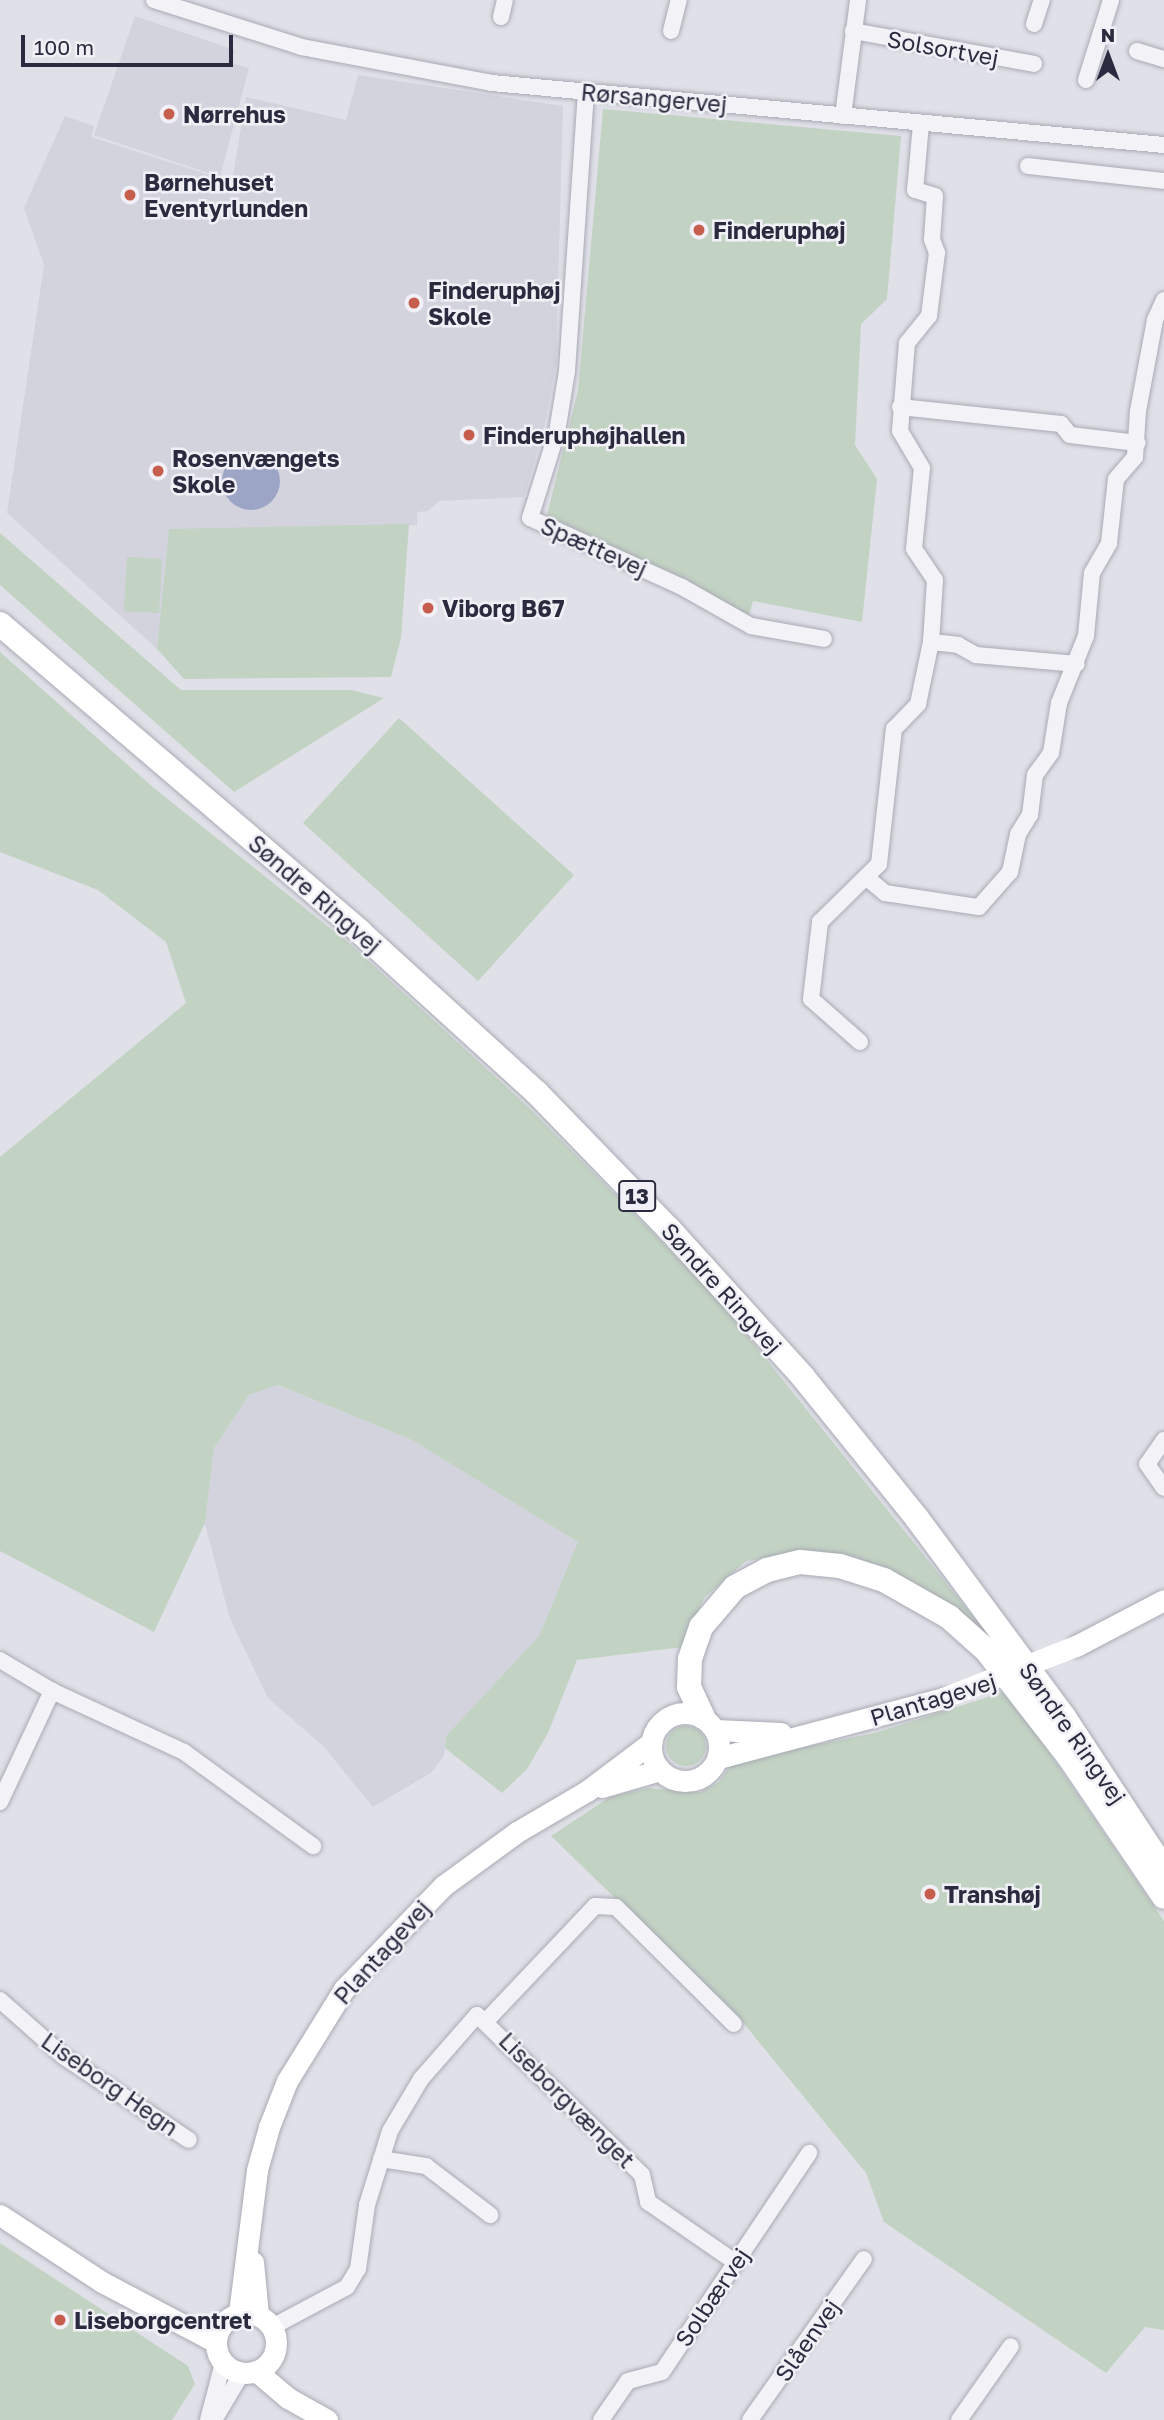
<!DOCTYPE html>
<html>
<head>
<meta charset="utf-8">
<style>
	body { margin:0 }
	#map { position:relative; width:1164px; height:2420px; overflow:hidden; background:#e0e1e8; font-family:"Golos Text",sans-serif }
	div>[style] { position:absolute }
	.built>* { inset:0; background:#d2d3dd }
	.green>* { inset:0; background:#c2d2c3 }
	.round { border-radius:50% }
	.water>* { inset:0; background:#9da5c6 }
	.roads { filter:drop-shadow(0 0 2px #a9aab5) drop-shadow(0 0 2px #a9aab5) }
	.street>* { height:16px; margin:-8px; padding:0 8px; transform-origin:8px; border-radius:8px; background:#f3f3f7 }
	.secondary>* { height:21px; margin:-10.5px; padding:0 10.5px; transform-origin:10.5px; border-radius:10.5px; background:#fff }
	.secondary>.ring { margin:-10.5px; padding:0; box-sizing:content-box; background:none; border:21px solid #fff; border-radius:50% }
	.primary>* { height:24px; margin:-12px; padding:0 12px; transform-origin:12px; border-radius:12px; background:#fff }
	.secondary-bridge>* { height:21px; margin:-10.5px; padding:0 10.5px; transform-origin:10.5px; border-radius:10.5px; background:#fff }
	.dots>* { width:19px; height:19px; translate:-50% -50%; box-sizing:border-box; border:4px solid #f0f0f6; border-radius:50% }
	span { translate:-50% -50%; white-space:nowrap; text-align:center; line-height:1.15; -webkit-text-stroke:5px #f0f0f6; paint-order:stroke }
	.shield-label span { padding:2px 5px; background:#f0f0f6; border:2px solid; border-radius:5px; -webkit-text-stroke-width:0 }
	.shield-label { font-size:21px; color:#2a2b3f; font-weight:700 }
	.street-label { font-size:23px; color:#2a2b3f }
	.poi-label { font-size:23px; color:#2a2b3f; font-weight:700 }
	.left { translate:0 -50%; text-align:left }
	.north { position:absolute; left:1073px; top:21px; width:70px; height:70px; -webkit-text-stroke:5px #f0f0f6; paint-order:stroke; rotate:0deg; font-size:19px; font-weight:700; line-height:28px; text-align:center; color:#2a2b3f }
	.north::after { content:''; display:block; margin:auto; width:24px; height:32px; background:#2a2b3f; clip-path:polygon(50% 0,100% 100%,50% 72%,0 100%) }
	.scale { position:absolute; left:21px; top:35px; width:212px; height:32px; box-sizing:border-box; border:4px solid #2a2b3f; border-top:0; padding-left:9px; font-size:21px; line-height:24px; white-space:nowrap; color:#2a2b3f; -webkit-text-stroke:5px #f0f0f6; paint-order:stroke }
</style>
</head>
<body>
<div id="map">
	<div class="built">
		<div style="clip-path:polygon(135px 16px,235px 50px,231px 63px,249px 68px,220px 177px,94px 135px)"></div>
		<div style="clip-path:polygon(358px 75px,563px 106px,556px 365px,544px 429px,524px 497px,439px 501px,428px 511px,417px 512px,417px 525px,169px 530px,157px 649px,7px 513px,44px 265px,24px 208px,65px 116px,94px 126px,91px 137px,232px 182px,246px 97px,346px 120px)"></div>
		<div style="clip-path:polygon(277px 1385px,412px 1440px,578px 1542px,539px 1636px,446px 1736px,444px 1756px,431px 1773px,373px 1807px,324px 1747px,268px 1698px,230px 1619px,205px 1524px,214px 1448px,249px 1395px)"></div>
	</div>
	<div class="green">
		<div style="clip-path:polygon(603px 109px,901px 136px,887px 299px,861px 324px,855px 445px,877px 479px,862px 622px,753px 601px,749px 615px,547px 515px,578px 391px)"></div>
		<div style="clip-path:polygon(409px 524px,401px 638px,391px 677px,184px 679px,157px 649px,169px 529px)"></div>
		<div style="clip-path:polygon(0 533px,181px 690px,351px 690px,384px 698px,234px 792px,0 585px)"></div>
		<div style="clip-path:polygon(127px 557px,162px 559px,159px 613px,124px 611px)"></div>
		<div style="clip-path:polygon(0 652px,155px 789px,350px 944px,526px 1105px,712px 1292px,984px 1630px,916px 1586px,804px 1552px,746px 1561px,704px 1598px,683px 1647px,577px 1660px,548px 1733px,527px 1769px,502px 1793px,445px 1748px,446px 1736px,539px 1636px,578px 1542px,412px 1440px,278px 1385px,249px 1395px,214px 1448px,205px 1523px,154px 1632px,0 1551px,0 1157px,186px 1003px,166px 942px,98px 890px,0 852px)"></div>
		<div style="clip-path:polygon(399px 718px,574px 875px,478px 981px,303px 823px)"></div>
		<div style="clip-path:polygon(1007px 1691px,1164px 1921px,1164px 2330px,1145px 2327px,1106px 2373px,884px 2222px,866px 2173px,741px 2020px,551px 1836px,610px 1797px,648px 1788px,700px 1792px,719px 1782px,734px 1761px,875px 1733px)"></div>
		<div class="round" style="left:666px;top:1726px;width:40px;height:40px"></div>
		<div style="clip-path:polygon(0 2243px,188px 2366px,195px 2384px,172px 2420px,0 2420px)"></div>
	</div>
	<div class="water">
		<div class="round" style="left:222px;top:452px;width:58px;height:58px"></div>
	</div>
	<div class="roads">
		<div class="street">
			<div style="left:154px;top:0;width:155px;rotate:17.6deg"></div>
			<div style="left:302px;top:47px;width:193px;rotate:10.7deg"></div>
			<div style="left:492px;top:83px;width:675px;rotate:5.27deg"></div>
			<div style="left:501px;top:17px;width:17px;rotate:-77deg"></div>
			<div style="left:1034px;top:24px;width:25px;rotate:-72deg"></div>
			<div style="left:671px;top:31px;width:32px;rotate:-76deg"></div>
			<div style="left:853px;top:31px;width:184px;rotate:10.3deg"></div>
			<div style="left:1137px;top:51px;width:28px;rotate:17deg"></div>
			<div style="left:1086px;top:80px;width:84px;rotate:-72.6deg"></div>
			<div style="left:586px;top:92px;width:280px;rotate:93.9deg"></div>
			<div style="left:567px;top:371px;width:62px;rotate:99.3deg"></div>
			<div style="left:557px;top:432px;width:90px;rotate:107.4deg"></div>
			<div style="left:530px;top:518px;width:167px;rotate:24.4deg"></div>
			<div style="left:682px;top:587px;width:79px;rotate:29.5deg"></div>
			<div style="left:751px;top:626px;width:74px;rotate:10.1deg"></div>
			<div style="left:843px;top:116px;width:117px;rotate:-82.6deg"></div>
			<div style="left:1028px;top:166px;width:137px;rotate:6.3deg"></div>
			<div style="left:900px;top:407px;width:162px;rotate:6deg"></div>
			<div style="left:1061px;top:424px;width:14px;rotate:51deg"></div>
			<div style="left:1070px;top:435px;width:68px;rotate:6.7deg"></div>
			<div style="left:931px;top:642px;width:27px;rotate:6deg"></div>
			<div style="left:958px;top:645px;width:21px;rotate:29deg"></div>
			<div style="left:976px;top:655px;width:101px;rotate:5.1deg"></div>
			<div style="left:866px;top:877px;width:25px;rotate:40deg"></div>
			<div style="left:885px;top:893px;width:95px;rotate:8.5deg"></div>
			<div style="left:979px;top:907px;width:47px;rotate:-48.5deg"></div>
			<div style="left:1010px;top:872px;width:39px;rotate:-78deg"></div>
			<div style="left:1018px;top:834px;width:22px;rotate:-58deg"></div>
			<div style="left:1030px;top:815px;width:40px;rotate:-82.9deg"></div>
			<div style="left:1035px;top:775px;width:27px;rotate:-54deg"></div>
			<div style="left:1051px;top:753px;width:51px;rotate:-80.9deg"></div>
			<div style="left:1059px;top:703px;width:72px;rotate:-68.1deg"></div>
			<div style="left:1086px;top:636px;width:63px;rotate:-84.6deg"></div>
			<div style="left:1092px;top:573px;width:34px;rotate:-60deg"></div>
			<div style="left:1109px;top:543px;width:64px;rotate:-83.8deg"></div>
			<div style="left:1116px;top:479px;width:29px;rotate:-49deg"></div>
			<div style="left:1135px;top:457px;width:46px;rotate:-86.3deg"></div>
			<div style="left:1138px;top:411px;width:93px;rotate:-79.4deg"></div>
			<div style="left:1155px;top:320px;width:22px;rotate:-66deg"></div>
			<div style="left:860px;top:1042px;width:65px;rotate:-138.7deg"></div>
			<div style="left:811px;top:999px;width:78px;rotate:-83.3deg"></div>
			<div style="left:820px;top:922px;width:83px;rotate:-44.5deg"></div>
			<div style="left:879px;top:864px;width:136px;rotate:-83.7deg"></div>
			<div style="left:894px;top:729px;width:35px;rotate:-46deg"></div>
			<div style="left:918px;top:704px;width:63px;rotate:-78.2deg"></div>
			<div style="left:931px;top:642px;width:62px;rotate:-86.3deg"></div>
			<div style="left:935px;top:580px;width:37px;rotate:-124deg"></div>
			<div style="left:914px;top:549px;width:81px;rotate:-84.4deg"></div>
			<div style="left:922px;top:468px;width:43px;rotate:-120.7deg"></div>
			<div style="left:900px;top:431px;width:88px;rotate:-85.5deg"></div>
			<div style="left:907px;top:343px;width:35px;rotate:-51deg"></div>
			<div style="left:929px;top:316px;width:64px;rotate:-82.8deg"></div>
			<div style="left:937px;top:253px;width:15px;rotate:-110deg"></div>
			<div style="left:932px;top:239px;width:43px;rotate:-86deg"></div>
			<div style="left:935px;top:196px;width:21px;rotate:-163deg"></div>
			<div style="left:915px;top:190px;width:66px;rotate:-84.8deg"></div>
			<div style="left:1164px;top:1440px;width:29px;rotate:125deg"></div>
			<div style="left:1147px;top:1464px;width:29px;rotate:55deg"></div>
			<div style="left:0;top:1660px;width:61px;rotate:30.8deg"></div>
			<div style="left:52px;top:1691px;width:145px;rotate:24.8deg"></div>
			<div style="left:184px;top:1752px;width:160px;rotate:36.1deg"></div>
			<div style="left:0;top:1802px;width:123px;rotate:-64.9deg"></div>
			<div style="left:0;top:2000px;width:84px;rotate:41.6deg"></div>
			<div style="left:63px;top:2056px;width:151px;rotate:33.7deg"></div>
			<div style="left:487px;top:2020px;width:157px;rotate:-46.5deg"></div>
			<div style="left:595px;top:1906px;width:21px;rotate:3deg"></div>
			<div style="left:616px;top:1907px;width:166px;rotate:44.8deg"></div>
			<div style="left:381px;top:2159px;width:46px;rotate:8.8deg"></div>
			<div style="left:426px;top:2166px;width:81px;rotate:37.4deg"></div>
			<div style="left:272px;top:2327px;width:85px;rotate:-28.1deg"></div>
			<div style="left:347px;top:2287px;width:21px;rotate:-59deg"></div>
			<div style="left:358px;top:2269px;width:65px;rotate:-82deg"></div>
			<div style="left:367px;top:2205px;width:77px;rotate:-72.7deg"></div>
			<div style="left:390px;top:2131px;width:61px;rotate:-59.2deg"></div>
			<div style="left:421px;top:2079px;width:85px;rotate:-48.8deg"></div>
			<div style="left:477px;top:2015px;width:230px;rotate:44.1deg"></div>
			<div style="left:642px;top:2175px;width:28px;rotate:77deg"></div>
			<div style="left:648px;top:2202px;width:106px;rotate:34.6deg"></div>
			<div style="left:208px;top:2420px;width:59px;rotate:-75.3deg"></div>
			<div style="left:214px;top:2420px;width:55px;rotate:-59.2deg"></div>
			<div style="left:601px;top:2420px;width:47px;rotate:-55.3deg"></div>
			<div style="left:628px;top:2381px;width:35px;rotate:-15deg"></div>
			<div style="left:662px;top:2372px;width:264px;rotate:-56.1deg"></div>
			<div style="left:750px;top:2420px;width:197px;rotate:-54.7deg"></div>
			<div style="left:959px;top:2420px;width:90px;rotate:-54.9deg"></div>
		</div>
		<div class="secondary">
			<div style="left:1076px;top:1646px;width:99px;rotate:-27.6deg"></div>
			<div class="ring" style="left:651px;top:1713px;width:47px;height:47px"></div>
			<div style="left:715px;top:1730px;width:66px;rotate:2.6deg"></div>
			<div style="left:718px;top:1758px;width:233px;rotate:-14.9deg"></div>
			<div style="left:602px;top:1787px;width:60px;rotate:-16.3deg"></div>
			<div style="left:0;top:2215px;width:122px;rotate:33.3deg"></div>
			<div style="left:102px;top:2282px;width:129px;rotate:27.8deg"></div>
			<div style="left:253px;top:2262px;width:53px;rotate:84.6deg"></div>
			<div class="ring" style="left:216px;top:2313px;width:39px;height:39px"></div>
			<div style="left:239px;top:2313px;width:144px;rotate:-82.8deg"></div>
			<div style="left:257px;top:2170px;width:45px;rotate:-74.4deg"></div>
			<div style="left:269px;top:2127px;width:49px;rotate:-68.6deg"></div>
			<div style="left:287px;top:2081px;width:108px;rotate:-58.2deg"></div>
			<div style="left:344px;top:1989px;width:143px;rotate:-46.1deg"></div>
			<div style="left:443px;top:1886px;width:92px;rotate:-36.1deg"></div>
			<div style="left:517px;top:1832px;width:81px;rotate:-30.4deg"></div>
			<div style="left:587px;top:1791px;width:81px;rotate:-37deg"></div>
			<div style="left:256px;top:2371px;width:42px;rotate:40.2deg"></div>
			<div style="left:288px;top:2398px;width:45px;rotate:29.4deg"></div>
		</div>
		<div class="primary">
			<div style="left:0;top:624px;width:474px;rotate:40.5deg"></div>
			<div style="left:360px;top:932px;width:239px;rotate:42.3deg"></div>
			<div style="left:537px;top:1093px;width:190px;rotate:45.9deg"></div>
			<div style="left:669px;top:1229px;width:200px;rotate:47.8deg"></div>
			<div style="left:803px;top:1377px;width:180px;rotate:51.1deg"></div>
			<div style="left:916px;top:1517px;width:249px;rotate:53.5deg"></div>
			<div style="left:1064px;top:1717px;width:182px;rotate:56.7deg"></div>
			<div style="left:703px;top:1717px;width:33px;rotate:-115deg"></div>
			<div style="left:689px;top:1687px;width:28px;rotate:-88deg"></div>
			<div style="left:690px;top:1659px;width:34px;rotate:-71deg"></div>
			<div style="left:701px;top:1627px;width:52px;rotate:-49.6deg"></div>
			<div style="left:735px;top:1587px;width:36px;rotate:-28deg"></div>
			<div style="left:767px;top:1570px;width:34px;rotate:-14deg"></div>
			<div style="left:800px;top:1562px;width:40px;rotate:5.7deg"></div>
			<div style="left:840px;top:1566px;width:46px;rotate:17.7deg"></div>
			<div style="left:884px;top:1580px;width:75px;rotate:29.6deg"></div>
			<div style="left:949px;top:1617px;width:50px;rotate:41.7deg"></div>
			<div style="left:986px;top:1650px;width:135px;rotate:52.2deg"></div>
			<div style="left:1069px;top:1757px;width:169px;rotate:55.8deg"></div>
		</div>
	</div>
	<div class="secondary-bridge">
		<div style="left:943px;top:1698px;width:143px;rotate:-21.4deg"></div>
	</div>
	<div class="dots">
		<div style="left:169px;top:114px;background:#c65e4d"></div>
		<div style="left:130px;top:195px;background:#c65e4d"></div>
		<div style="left:699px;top:230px;background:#c65e4d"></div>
		<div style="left:414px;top:303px;background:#c65e4d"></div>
		<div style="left:469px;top:435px;background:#c65e4d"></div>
		<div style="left:158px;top:471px;background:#c65e4d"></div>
		<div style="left:428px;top:608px;background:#c65e4d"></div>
		<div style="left:930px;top:1894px;background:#c65e4d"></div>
		<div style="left:60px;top:2320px;background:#c65e4d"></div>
	</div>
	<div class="shield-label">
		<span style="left:637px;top:1196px">13</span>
	</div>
	<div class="street-label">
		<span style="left:943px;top:48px;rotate:10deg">Solsortvej</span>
		<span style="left:654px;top:98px;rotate:5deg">Rørsangervej</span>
		<span style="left:594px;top:547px;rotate:24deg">Spættevej</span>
		<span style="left:315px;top:894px;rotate:41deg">Søndre Ringvej</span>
		<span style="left:722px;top:1288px;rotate:48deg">Søndre Ringvej</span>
		<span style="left:933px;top:1699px;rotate:-17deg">Plantagevej</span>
		<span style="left:1073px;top:1733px;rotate:55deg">Søndre Ringvej</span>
		<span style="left:382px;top:1952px;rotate:-48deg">Plantagevej</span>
		<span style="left:110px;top:2084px;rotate:35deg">Liseborg Hegn</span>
		<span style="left:567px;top:2100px;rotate:45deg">Liseborgvænget</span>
		<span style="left:712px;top:2297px;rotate:-56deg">Solbærvej</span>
		<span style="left:807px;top:2340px;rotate:-55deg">Slåenvej</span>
	</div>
	<div class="poi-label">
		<span class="left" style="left:183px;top:114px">Nørrehus</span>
		<span class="left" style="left:144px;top:195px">Børnehuset<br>Eventyrlunden</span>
		<span class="left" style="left:713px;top:230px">Finderuphøj</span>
		<span class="left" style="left:428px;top:303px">Finderuphøj<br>Skole</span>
		<span class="left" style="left:483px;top:435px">Finderuphøjhallen</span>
		<span class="left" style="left:172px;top:471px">Rosenvængets<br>Skole</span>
		<span class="left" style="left:442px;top:608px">Viborg B67</span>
		<span class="left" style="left:944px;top:1894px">Transhøj</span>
		<span class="left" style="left:74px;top:2320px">Liseborgcentret</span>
	</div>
	<div class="north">N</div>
	<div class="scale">100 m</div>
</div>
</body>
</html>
